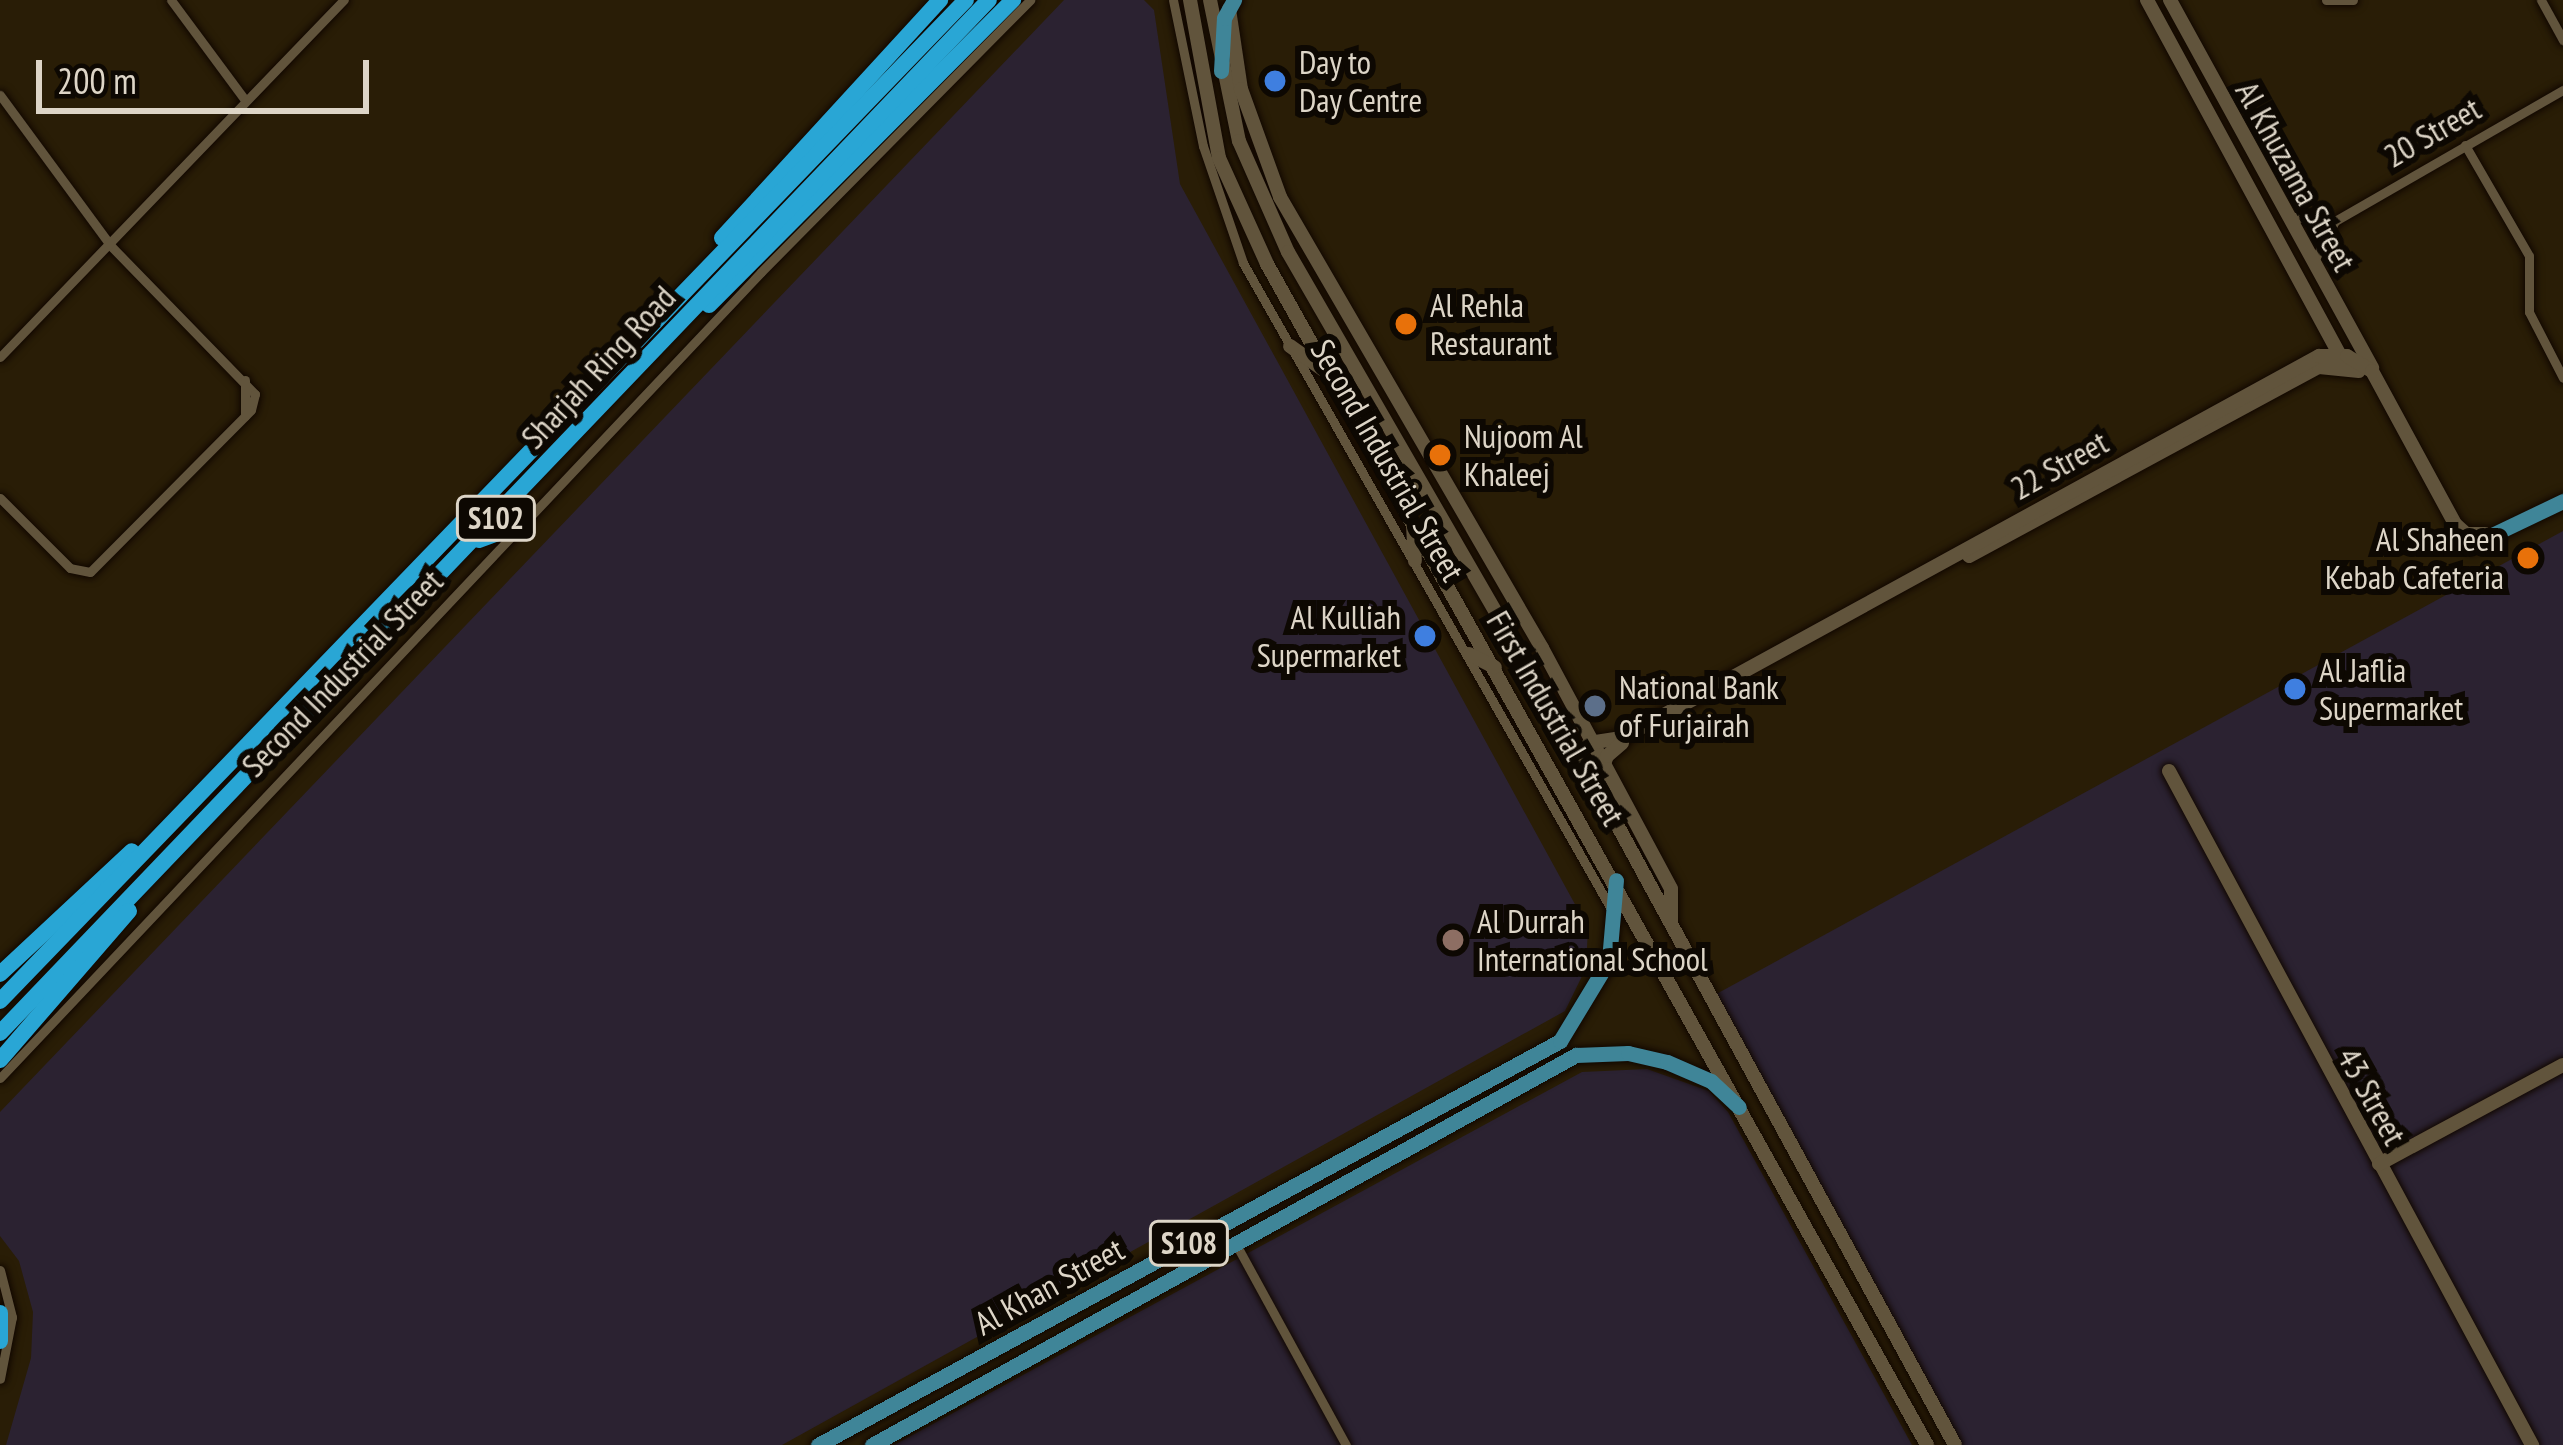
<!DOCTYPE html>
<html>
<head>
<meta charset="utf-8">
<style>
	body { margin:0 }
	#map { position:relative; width:2563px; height:1445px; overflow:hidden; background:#291d06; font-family:"PT Sans Narrow",sans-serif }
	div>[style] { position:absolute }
	.industrial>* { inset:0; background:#2b2231 }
	.roads { filter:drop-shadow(0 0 3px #110700) drop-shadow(0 0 3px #110700) }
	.street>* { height:9px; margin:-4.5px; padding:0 4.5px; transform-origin:4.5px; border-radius:4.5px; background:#61543c }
	.secondary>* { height:14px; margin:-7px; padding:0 7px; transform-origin:7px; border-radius:7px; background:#61543c }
	.primary>* { height:15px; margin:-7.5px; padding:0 7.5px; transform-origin:7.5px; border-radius:7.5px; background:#3f8598 }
	.highway>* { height:16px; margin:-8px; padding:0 8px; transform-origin:8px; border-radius:8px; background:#29a6d5 }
	.dots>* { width:33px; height:33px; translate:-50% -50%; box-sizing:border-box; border:6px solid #0d0802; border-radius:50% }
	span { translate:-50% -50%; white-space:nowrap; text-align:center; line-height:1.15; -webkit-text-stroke:12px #0d0802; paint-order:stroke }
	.shield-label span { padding:3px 9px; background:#0d0802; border:3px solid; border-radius:9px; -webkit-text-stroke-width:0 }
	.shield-label { font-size:30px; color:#ddd5c7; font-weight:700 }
	.poi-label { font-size:33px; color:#ddd5c7 }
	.left { translate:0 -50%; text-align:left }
	.right { translate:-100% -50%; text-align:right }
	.street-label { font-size:33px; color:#ddd5c7 }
	.scale { position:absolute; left:36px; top:60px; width:333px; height:54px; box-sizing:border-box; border:6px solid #ddd5c7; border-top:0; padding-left:15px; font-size:36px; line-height:42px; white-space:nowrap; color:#ddd5c7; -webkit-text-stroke:9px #0d0802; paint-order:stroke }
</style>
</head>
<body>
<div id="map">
	<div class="industrial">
		<div style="clip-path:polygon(1064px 0,1144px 0,1154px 10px,1180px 184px,1588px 928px,1586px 968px,1565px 1011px,782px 1445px,6px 1445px,31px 1358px,33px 1312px,19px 1261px,0 1236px,0 1112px)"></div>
		<div style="clip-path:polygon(2563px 531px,2563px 1445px,1959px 1445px,1709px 998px)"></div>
		<div style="clip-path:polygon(1647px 1069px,1709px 1091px,1728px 1112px,1912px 1445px,894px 1445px,1582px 1072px)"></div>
	</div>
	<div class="roads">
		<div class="street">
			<div style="left:171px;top:0;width:124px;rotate:53.5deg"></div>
			<div style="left:1173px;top:0;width:149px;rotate:78.4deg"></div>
			<div style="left:1203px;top:146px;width:124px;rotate:71.1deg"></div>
			<div style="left:1243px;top:263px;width:741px;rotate:60.32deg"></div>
			<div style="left:2326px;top:0;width:27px"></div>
			<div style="left:2541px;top:0;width:46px;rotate:61.2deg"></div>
			<div style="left:0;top:95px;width:186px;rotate:53.7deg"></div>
			<div style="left:110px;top:245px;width:208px;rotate:45.8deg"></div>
			<div style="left:255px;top:394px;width:16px;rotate:104deg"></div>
			<div style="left:251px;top:410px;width:228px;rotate:134.8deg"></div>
			<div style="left:90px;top:572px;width:20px;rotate:-169deg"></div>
			<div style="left:70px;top:568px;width:99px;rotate:-135deg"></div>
			<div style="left:2465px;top:145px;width:128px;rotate:60deg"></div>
			<div style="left:2529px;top:256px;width:56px;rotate:90deg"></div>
			<div style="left:2529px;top:312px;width:74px;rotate:62.7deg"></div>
			<div style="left:2288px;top:216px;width:42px;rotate:8.1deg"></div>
			<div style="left:2314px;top:261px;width:45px;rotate:-62.3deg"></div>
			<div style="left:2335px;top:221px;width:263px;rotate:-29.9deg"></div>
			<div style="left:0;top:357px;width:496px;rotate:-46.1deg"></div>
			<div style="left:245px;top:380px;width:36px;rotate:90deg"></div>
			<div style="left:0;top:1078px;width:1108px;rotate:-46.64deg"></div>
			<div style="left:761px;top:272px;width:383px;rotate:-45.3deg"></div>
			<div style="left:1237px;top:1246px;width:227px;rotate:61.3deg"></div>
			<div style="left:0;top:1270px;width:49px;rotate:75.7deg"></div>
			<div style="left:12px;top:1317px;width:63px;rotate:101deg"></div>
		</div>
		<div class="secondary">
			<div style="left:1190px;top:0;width:161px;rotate:79.6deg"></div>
			<div style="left:1219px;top:158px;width:116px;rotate:65.6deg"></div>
			<div style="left:1267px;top:264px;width:1353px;rotate:60.8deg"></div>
			<div style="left:1210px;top:0;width:144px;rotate:78.4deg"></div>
			<div style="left:1239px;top:141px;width:121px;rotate:66.2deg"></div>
			<div style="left:1288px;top:252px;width:616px;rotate:60.02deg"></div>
			<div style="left:1596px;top:786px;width:750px;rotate:61.42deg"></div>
			<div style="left:2147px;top:0;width:409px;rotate:61.5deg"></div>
			<div style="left:2170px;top:0;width:420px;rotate:61.2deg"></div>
			<div style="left:1229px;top:9px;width:81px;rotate:81.5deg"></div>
			<div style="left:1241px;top:89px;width:115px;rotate:70.1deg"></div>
			<div style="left:1280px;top:197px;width:522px;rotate:59.85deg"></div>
			<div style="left:1542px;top:648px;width:273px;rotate:61.8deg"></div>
			<div style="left:1671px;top:889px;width:34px;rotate:90deg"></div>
			<div style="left:1290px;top:346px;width:43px;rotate:35.5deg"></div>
			<div style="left:1413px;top:525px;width:36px;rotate:87deg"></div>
			<div style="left:1969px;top:556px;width:398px;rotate:-28.4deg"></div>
			<div style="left:2319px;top:367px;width:40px;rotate:5.7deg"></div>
			<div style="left:1469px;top:654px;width:29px;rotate:27deg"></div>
			<div style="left:1589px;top:743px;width:33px;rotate:-9deg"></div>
			<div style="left:1622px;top:738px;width:795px;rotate:-28.73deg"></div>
			<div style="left:2319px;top:356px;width:28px"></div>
			<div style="left:2347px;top:356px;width:29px;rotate:31deg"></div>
			<div style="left:2372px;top:371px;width:174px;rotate:61.5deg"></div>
			<div style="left:2455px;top:524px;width:15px;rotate:42deg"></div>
			<div style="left:2466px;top:534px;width:19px"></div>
			<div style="left:2169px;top:771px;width:766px;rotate:61.69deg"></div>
			<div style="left:1596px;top:786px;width:32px;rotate:-70deg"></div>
			<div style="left:1607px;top:756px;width:20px;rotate:-41deg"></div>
			<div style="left:2379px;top:1164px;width:209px;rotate:-28.3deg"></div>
		</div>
		<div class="primary">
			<div style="left:1221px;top:71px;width:53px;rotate:-86.8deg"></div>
			<div style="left:1224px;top:18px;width:21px;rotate:-61deg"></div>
			<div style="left:2471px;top:545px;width:102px;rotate:-25.6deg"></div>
			<div style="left:818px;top:1445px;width:845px;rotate:-28.57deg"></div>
			<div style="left:1560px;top:1041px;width:95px;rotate:-58.8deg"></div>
			<div style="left:1609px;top:960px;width:80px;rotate:-85deg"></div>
			<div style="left:872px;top:1445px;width:805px;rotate:-28.99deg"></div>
			<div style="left:1576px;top:1055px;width:52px;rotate:-2.2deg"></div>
			<div style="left:1628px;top:1053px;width:40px;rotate:13deg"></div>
			<div style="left:1667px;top:1062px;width:48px;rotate:23.4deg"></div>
			<div style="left:1711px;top:1081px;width:38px;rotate:43deg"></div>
		</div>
		<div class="highway">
			<div style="left:722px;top:238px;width:323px;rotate:-47.5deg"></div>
			<div style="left:709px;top:305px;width:431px;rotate:-45.1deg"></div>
			<div style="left:479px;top:540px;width:47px;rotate:-20deg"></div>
			<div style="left:0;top:974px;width:180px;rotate:-43deg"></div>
			<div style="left:0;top:1001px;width:1391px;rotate:-46.02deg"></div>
			<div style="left:0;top:1033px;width:1430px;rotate:-46.25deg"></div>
			<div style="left:0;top:1060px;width:197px;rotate:-49.1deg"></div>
			<div style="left:0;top:1313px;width:28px;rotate:90deg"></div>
		</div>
	</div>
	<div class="dots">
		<div style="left:1275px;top:81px;background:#3f7fe0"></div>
		<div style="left:1406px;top:324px;background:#e8710a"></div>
		<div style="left:1440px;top:455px;background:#e8710a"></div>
		<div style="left:2528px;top:558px;background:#e8710a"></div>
		<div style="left:1425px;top:636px;background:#3f7fe0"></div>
		<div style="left:2295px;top:689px;background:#3f7fe0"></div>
		<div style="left:1595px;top:706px;background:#5c6f8a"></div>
		<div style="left:1453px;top:940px;background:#8d6e63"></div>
	</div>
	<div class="shield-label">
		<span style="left:496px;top:518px">S102</span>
		<span style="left:1189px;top:1243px">S108</span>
	</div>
	<div class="poi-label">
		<span class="left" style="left:1299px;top:81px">Day to<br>Day Centre</span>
		<span class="left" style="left:1430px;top:324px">Al Rehla<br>Restaurant</span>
		<span class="left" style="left:1464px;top:455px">Nujoom Al<br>Khaleej</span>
		<span class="right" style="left:2504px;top:558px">Al Shaheen<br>Kebab Cafeteria</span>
		<span class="right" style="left:1401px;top:636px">Al Kulliah<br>Supermarket</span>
		<span class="left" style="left:2319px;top:689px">Al Jaflia<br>Supermarket</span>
		<span class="left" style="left:1619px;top:706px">National Bank<br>of Furjairah</span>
		<span class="left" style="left:1477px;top:940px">Al Durrah<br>International School</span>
	</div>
	<div class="street-label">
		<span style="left:2432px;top:132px;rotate:-30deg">20 Street</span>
		<span style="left:2296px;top:176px;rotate:61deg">Al Khuzama Street</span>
		<span style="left:598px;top:367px;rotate:-47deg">Sharjah Ring Road</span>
		<span style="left:1388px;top:460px;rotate:60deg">Second Industrial Street</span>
		<span style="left:2059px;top:465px;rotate:-29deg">22 Street</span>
		<span style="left:342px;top:673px;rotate:-46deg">Second Industrial Street</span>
		<span style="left:1556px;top:718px;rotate:60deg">First Industrial Street</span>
		<span style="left:2372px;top:1096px;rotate:61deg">43 Street</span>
		<span style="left:1049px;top:1286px;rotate:-29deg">Al Khan Street</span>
	</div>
	<div class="scale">200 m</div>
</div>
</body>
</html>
